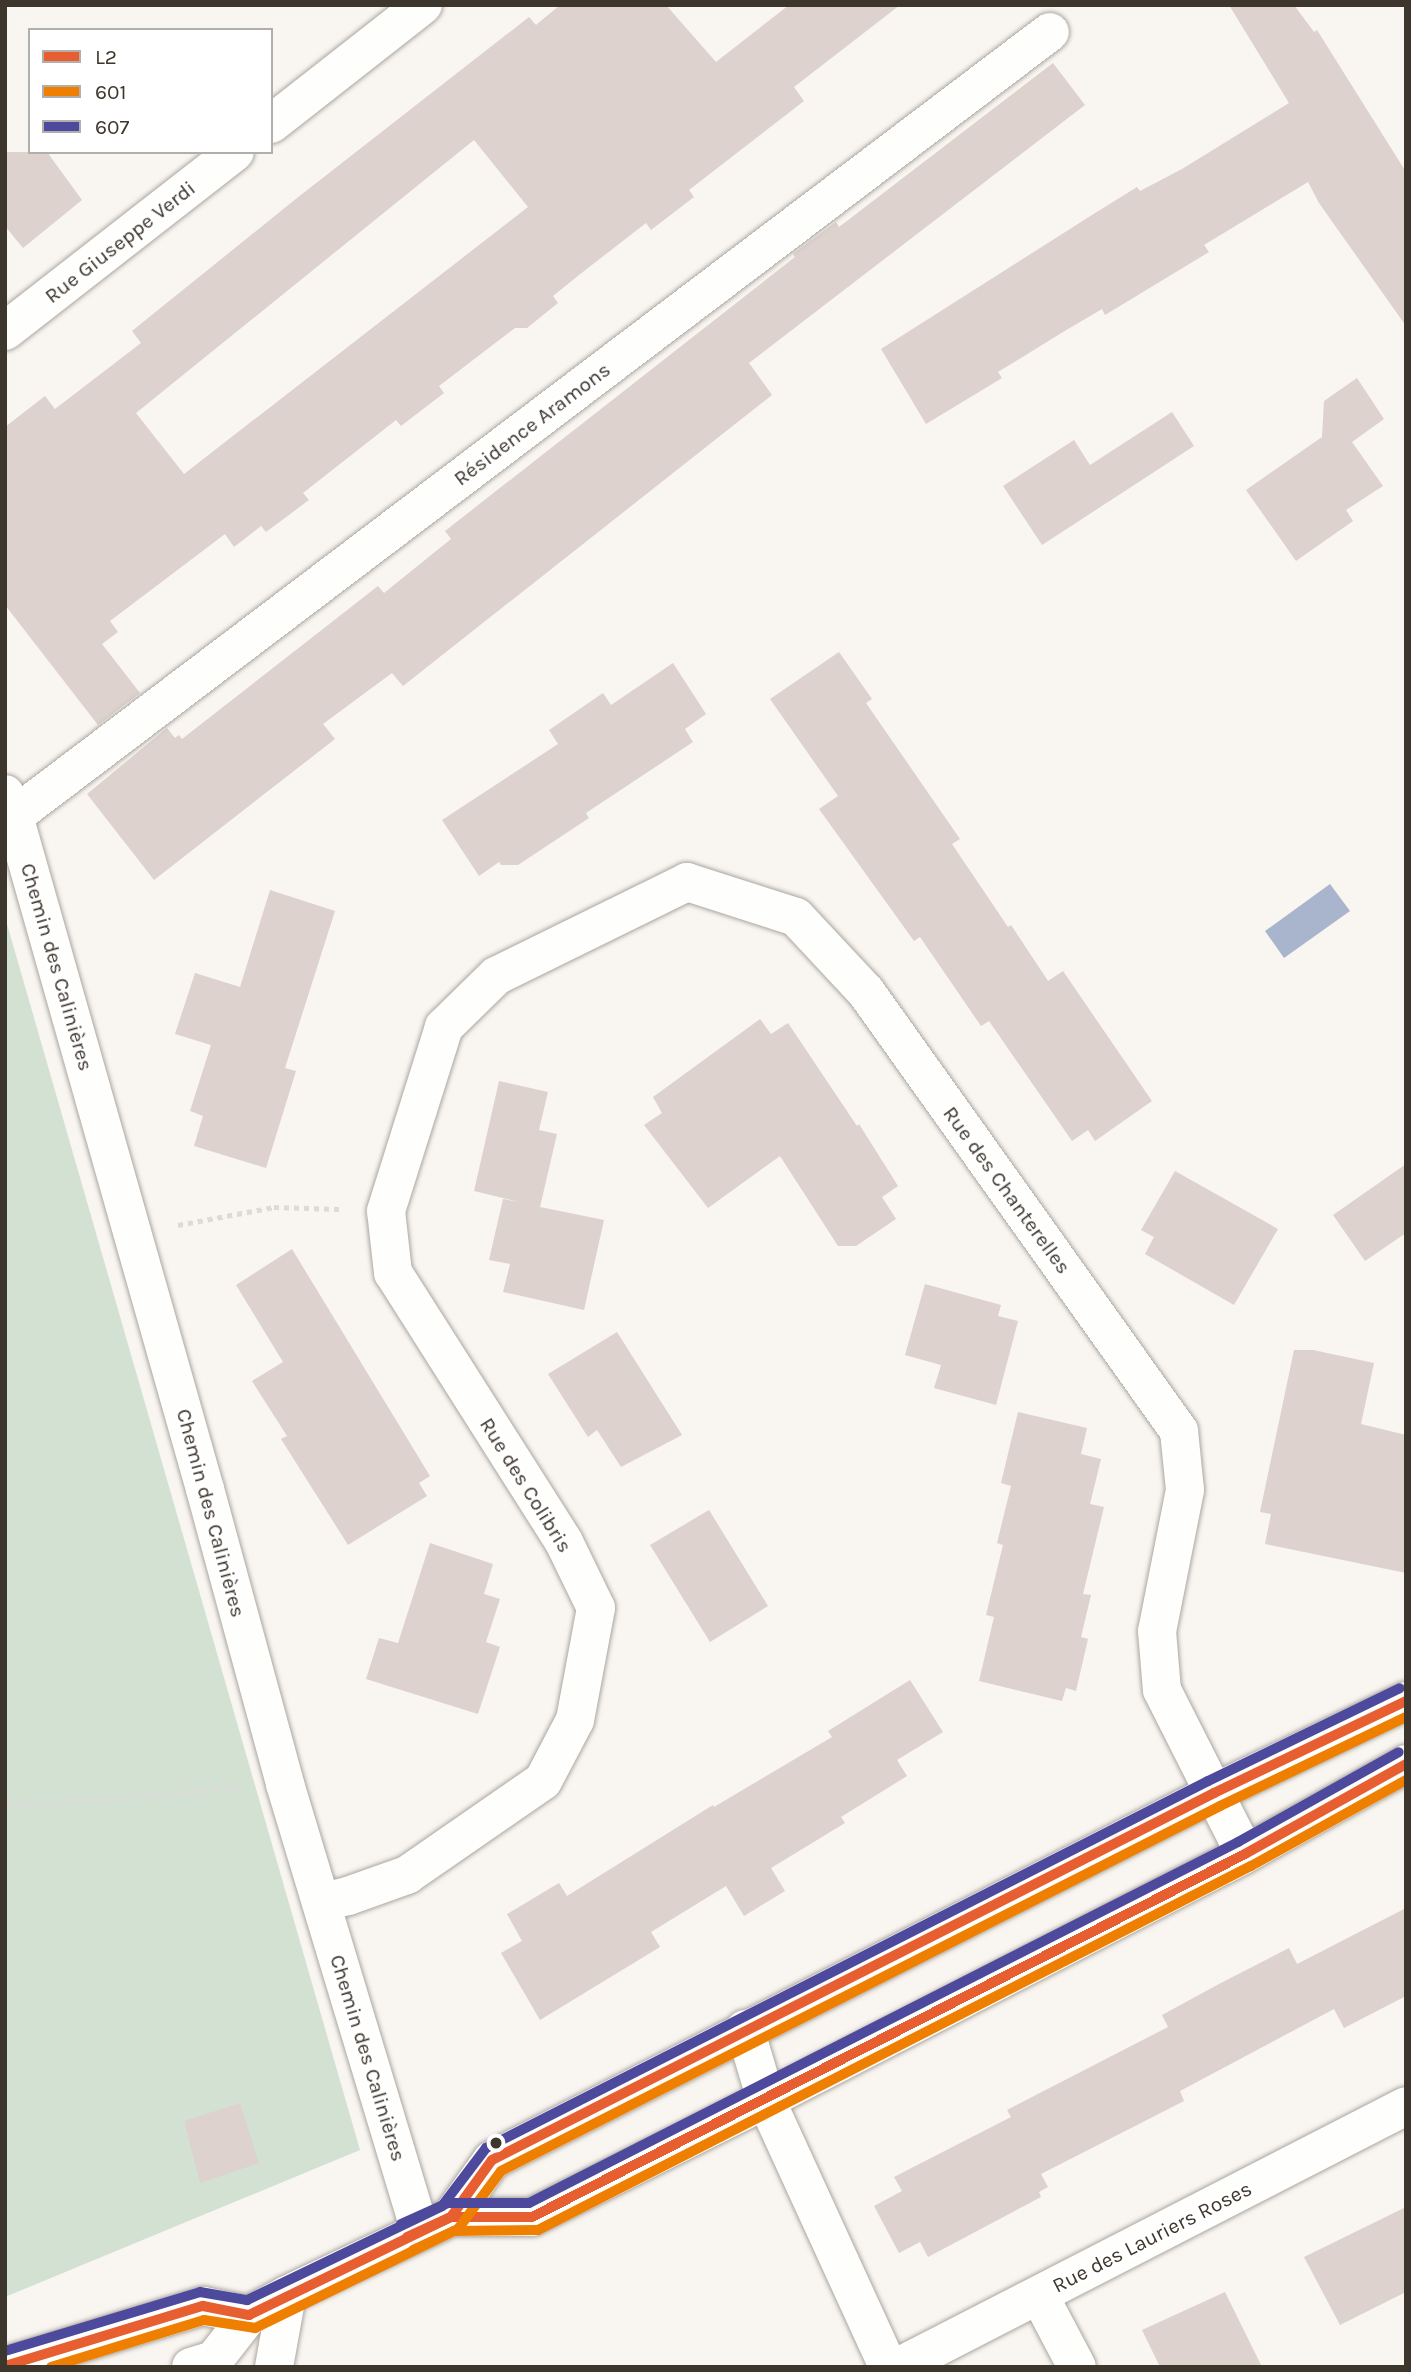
<!DOCTYPE html>
<html>
<head>
<meta charset="utf-8">
<style>
	body { margin:0 }
	#map { position:relative; width:1411px; height:2372px; overflow:hidden; background:#f9f5f0; font-family:Karla,sans-serif }
	div>[style] { position:absolute }
	.green>* { inset:0; background:#d3e1d3 }
	.water>* { inset:0; background:#a8b5cd }
	.building>* { inset:0; background:#ddd2cd }
	.path>* { height:4.5px; margin-top:-2.25px; transform-origin:0; background:repeating-linear-gradient(90deg,#dcdbd8 0 5px,transparent 0 10px) }
	.roads { filter:drop-shadow(0 0 2px #aba6a0) drop-shadow(0 0 2px #aba6a0) }
	.minor>* { height:38px; margin:-19px; padding:0 19px; transform-origin:19px; border-radius:19px; background:#fefefd }
	.major>* { height:38px; margin:-19px; padding:0 19px; transform-origin:19px; border-radius:19px; background:#fefefd }
	.bus-1>* { height:10px; margin:-5px; padding:0 5px; transform-origin:5px; border-radius:5px; background:#e75e30 }
	.bus-2>* { height:10px; margin:-5px; padding:0 5px; transform-origin:5px; border-radius:5px; background:#ee7f00 }
	.bus-3>* { height:10px; margin:-5px; padding:0 5px; transform-origin:5px; border-radius:5px; background:#4d499d }
	.dots>* { width:19px; height:19px; translate:-50% -50%; box-sizing:border-box; border:4px solid #fff; border-radius:50% }
	span { translate:-50% -50%; white-space:nowrap; text-align:center; line-height:1.15; -webkit-text-stroke:6px #fff; paint-order:stroke }
	.street-label { font-size:21px; color:#3d362d }
	.frame { position:absolute; inset:0; border:7px solid #3d362d; pointer-events:none }
	.legend { position:absolute; left:28px; top:28px; width:245px; height:126px; box-sizing:border-box; background:#fff; border:2px solid #b1afab; margin:0; padding:9px 12px; list-style:none; font-size:21px; color:#3d362d }
	.legend li { display:flex; align-items:center; gap:14px; height:35px }
	.legend b { width:35px; border:2px solid #b1afab }
</style>
</head>
<body>
<div id="map">
	<div class="green">
		<div style="clip-path:polygon(5px 917px,360px 2150px,5px 2297px)"></div>
	</div>
	<div class="water">
		<div style="clip-path:polygon(1330px 884px,1350px 911px,1284px 958px,1265px 931px)"></div>
	</div>
	<div class="building">
		<div style="clip-path:polygon(evenodd,560px 5px,666px 5px,716px 62px,789px 5px,900px 5px,794px 87px,804px 101px,689px 190px,694px 197px,651px 230px,646px 223px,579px 275px,553px 296px,558px 303px,527px 328px,515px 328px,439px 386px,444px 393px,401px 426px,396px 420px,303px 493px,309px 500px,266px 532px,261px 526px,234px 547px,225px 534px,110px 621px,118px 632px,102px 644px,140px 693px,98px 725px,5px 605px,5px 427px,45px 396px,55px 409px,141px 343px,132px 331px,297px 198px,529px 17px,536px 25px,560px 5px,474px 140px,528px 207px,184px 474px,136px 413px,474px 140px)"></div>
		<div style="clip-path:polygon(1229px 5px,1294px 5px,1314px 32px,1317px 30px,1406px 172px,1406px 326px,1319px 203px,1308px 182px,1204px 245px,1209px 252px,1105px 315px,1102px 309px,1063px 332px,998px 372px,1002px 378px,926px 424px,881px 349px,1092px 215px,1137px 187px,1140px 191px,1182px 169px,1289px 103px)"></div>
		<div style="clip-path:polygon(1053px 63px,1085px 105px,749px 363px,772px 395px,403px 686px,392px 673px,323px 724px,335px 739px,154px 880px,87px 794px,167px 728px,175px 738px,179px 735px,182px 739px,378px 586px,384px 593px,451px 539px,445px 531px,795px 257px,793px 254px,836px 222px,839px 227px)"></div>
		<div style="clip-path:polygon(5px 152px,47px 152px,82px 200px,23px 248px,5px 226px)"></div>
		<div style="clip-path:polygon(1357px 378px,1384px 419px,1352px 442px,1383px 486px,1346px 510px,1353px 521px,1296px 561px,1246px 490px,1322px 437px,1324px 401px)"></div>
		<div style="clip-path:polygon(1172px 412px,1194px 446px,1042px 545px,1003px 486px,1074px 440px,1090px 465px)"></div>
		<div style="clip-path:polygon(839px 652px,872px 699px,866px 703px,960px 839px,952px 844px,1008px 927px,1011px 925px,1048px 981px,1063px 971px,1152px 1101px,1095px 1141px,1088px 1130px,1072px 1141px,989px 1021px,981px 1026px,920px 937px,914px 941px,819px 809px,838px 796px,770px 699px)"></div>
		<div style="clip-path:polygon(673px 663px,706px 714px,685px 729px,693px 742px,586px 813px,589px 818px,518px 865px,501px 865px,499px 862px,479px 876px,442px 820px,558px 744px,549px 730px,603px 693px,611px 705px)"></div>
		<div style="clip-path:polygon(270px 890px,335px 911px,285px 1068px,296px 1071px,266px 1168px,194px 1146px,203px 1116px,190px 1111px,211px 1045px,175px 1034px,195px 973px,240px 987px)"></div>
		<div style="clip-path:polygon(760px 1019px,771px 1034px,788px 1023px,857px 1126px,859px 1124px,898px 1186px,882px 1197px,896px 1219px,856px 1246px,838px 1246px,780px 1156px,708px 1208px,644px 1125px,662px 1113px,653px 1097px)"></div>
		<div style="clip-path:polygon(499px 1081px,548px 1092px,539px 1130px,557px 1134px,540px 1207px,604px 1220px,584px 1310px,503px 1292px,510px 1264px,489px 1260px,503px 1199px,519px 1202px,474px 1191px)"></div>
		<div style="clip-path:polygon(1406px 1164px,1406px 1233px,1365px 1261px,1333px 1215px)"></div>
		<div style="clip-path:polygon(1175px 1171px,1278px 1229px,1234px 1305px,1145px 1254px,1154px 1237px,1141px 1230px)"></div>
		<div style="clip-path:polygon(292px 1249px,430px 1476px,419px 1483px,427px 1496px,348px 1545px,281px 1439px,287px 1436px,252px 1381px,283px 1362px,236px 1285px)"></div>
		<div style="clip-path:polygon(925px 1284px,1001px 1305px,998px 1316px,1018px 1321px,996px 1405px,934px 1388px,941px 1365px,905px 1355px)"></div>
		<div style="clip-path:polygon(617px 1332px,682px 1435px,621px 1467px,597px 1430px,588px 1437px,548px 1374px)"></div>
		<div style="clip-path:polygon(1294px 1350px,1313px 1350px,1374px 1363px,1361px 1424px,1406px 1435px,1406px 1573px,1265px 1544px,1271px 1514px,1260px 1512px)"></div>
		<div style="clip-path:polygon(1018px 1412px,1087px 1428px,1081px 1454px,1101px 1459px,1090px 1504px,1104px 1507px,1083px 1594px,1091px 1595px,1081px 1637px,1088px 1639px,1076px 1691px,1066px 1688px,1062px 1701px,979px 1681px,994px 1617px,986px 1615px,1003px 1545px,997px 1543px,1011px 1486px,1001px 1483px)"></div>
		<div style="clip-path:polygon(709px 1510px,768px 1606px,710px 1642px,650px 1545px)"></div>
		<div style="clip-path:polygon(430px 1543px,493px 1564px,484px 1594px,500px 1599px,486px 1642px,500px 1647px,478px 1714px,366px 1679px,379px 1638px,398px 1643px)"></div>
		<div style="clip-path:polygon(910px 1680px,943px 1732px,897px 1760px,907px 1776px,841px 1817px,845px 1823px,771px 1868px,785px 1891px,744px 1916px,726px 1886px,651px 1932px,660px 1947px,540px 2020px,501px 1953px,522px 1941px,507px 1914px,559px 1883px,567px 1896px,713px 1805px,714px 1807px,832px 1737px,828px 1731px)"></div>
		<div style="clip-path:polygon(1406px 1908px,1406px 1996px,1344px 2028px,1334px 2009px,1180px 2091px,1184px 2101px,1041px 2174px,1048px 2187px,1039px 2192px,1041px 2197px,928px 2257px,920px 2242px,899px 2253px,874px 2206px,902px 2191px,894px 2177px,1011px 2117px,1007px 2110px,1168px 2027px,1162px 2015px,1219px 1984px,1289px 1948px,1297px 1964px)"></div>
		<div style="clip-path:polygon(240px 2103px,259px 2163px,200px 2183px,184px 2121px)"></div>
		<div style="clip-path:polygon(1406px 2207px,1406px 2292px,1340px 2325px,1304px 2257px)"></div>
		<div style="clip-path:polygon(1225px 2292px,1262px 2367px,1160px 2367px,1142px 2330px)"></div>
	</div>
	<div class="path">
		<div style="left:178px;top:1225px;width:98px;rotate:-10.6deg"></div>
		<div style="left:274px;top:1207px;width:65px;rotate:1.8deg"></div>
		<div style="left:5px;top:1806px;width:234px;rotate:-4.4deg"></div>
	</div>
	<div class="roads">
		<div class="minor">
			<div style="left:271px;top:124px;width:193px;rotate:-38.1deg"></div>
			<div style="left:5px;top:331px;width:291px;rotate:-37.9deg"></div>
			<div style="left:5px;top:794px;width:24px;rotate:68deg"></div>
			<div style="left:14px;top:816px;width:700px;rotate:74.16deg"></div>
			<div style="left:205px;top:1489px;width:306px;rotate:74.8deg"></div>
			<div style="left:285px;top:1784px;width:467px;rotate:73.2deg"></div>
			<div style="left:14px;top:816px;width:1299px;rotate:-37.12deg"></div>
			<div style="left:322px;top:1902px;width:27px;rotate:-13deg"></div>
			<div style="left:348px;top:1896px;width:63px;rotate:-19.6deg"></div>
			<div style="left:407px;top:1875px;width:165px;rotate:-34.7deg"></div>
			<div style="left:543px;top:1781px;width:69px;rotate:-62.3deg"></div>
			<div style="left:575px;top:1720px;width:114px;rotate:-79.4deg"></div>
			<div style="left:596px;top:1608px;width:73px;rotate:-115.9deg"></div>
			<div style="left:564px;top:1542px;width:319px;rotate:-122.4deg"></div>
			<div style="left:393px;top:1273px;width:62px;rotate:-96.4deg"></div>
			<div style="left:386px;top:1211px;width:193px;rotate:-72.5deg"></div>
			<div style="left:444px;top:1027px;width:73px;rotate:-44.4deg"></div>
			<div style="left:496px;top:976px;width:213px;rotate:-26.2deg"></div>
			<div style="left:687px;top:882px;width:114px;rotate:17.8deg"></div>
			<div style="left:796px;top:917px;width:103px;rotate:47deg"></div>
			<div style="left:866px;top:992px;width:539px;rotate:54.51deg"></div>
			<div style="left:1179px;top:1431px;width:59px;rotate:84.2deg"></div>
			<div style="left:1185px;top:1490px;width:144px;rotate:101.2deg"></div>
			<div style="left:1157px;top:1631px;width:59px;rotate:85.2deg"></div>
			<div style="left:1162px;top:1690px;width:115px;rotate:63.2deg"></div>
			<div style="left:766px;top:2100px;width:294px;rotate:65.4deg"></div>
			<div style="left:1039px;top:2295px;width:81px;rotate:62.2deg"></div>
			<div style="left:274px;top:2367px;width:73px;rotate:-79.8deg"></div>
			<div style="left:898px;top:2367px;width:571px;rotate:-27.19deg"></div>
		</div>
		<div class="major">
			<div style="left:1214px;top:1793px;width:68px;rotate:63.1deg"></div>
			<div style="left:745px;top:2029px;width:74px;rotate:73.5deg"></div>
			<div style="left:451px;top:2217px;width:70px;rotate:-54.3deg"></div>
			<div style="left:492px;top:2160px;width:810px;rotate:-26.94deg"></div>
			<div style="left:1214px;top:1793px;width:213px;rotate:-25.6deg"></div>
			<div style="left:5px;top:2366px;width:207px;rotate:-16.9deg"></div>
			<div style="left:203px;top:2306px;width:47px;rotate:11.1deg"></div>
			<div style="left:191px;top:2367px;width:24px;rotate:-17deg"></div>
			<div style="left:214px;top:2360px;width:57px;rotate:-52.1deg"></div>
			<div style="left:249px;top:2315px;width:43px;rotate:-27.8deg"></div>
			<div style="left:287px;top:2295px;width:182px;rotate:-25.4deg"></div>
			<div style="left:451px;top:2217px;width:81px"></div>
			<div style="left:532px;top:2217px;width:262px;rotate:-26.6deg"></div>
			<div style="left:766px;top:2100px;width:538px;rotate:-27.18deg"></div>
			<div style="left:1245px;top:1854px;width:184px;rotate:-29.2deg"></div>
		</div>
	</div>
	<div class="bus-1">
		<div style="left:407px;top:2237px;width:48px;rotate:-24.4deg"></div>
		<div style="left:451px;top:2217px;width:81px"></div>
		<div style="left:532px;top:2217px;width:800px;rotate:-26.98deg"></div>
		<div style="left:1245px;top:1854px;width:184px;rotate:-29.2deg"></div>
		<div style="left:5px;top:2366px;width:207px;rotate:-16.9deg"></div>
		<div style="left:203px;top:2306px;width:47px;rotate:11.1deg"></div>
		<div style="left:249px;top:2315px;width:225px;rotate:-25.9deg"></div>
		<div style="left:451px;top:2217px;width:70px;rotate:-54.3deg"></div>
		<div style="left:492px;top:2160px;width:810px;rotate:-26.94deg"></div>
		<div style="left:1214px;top:1793px;width:213px;rotate:-25.6deg"></div>
	</div>
	<div class="bus-2">
		<div style="left:413px;top:2250px;width:45px;rotate:-24.9deg"></div>
		<div style="left:454px;top:2231px;width:84px;rotate:-0.7deg"></div>
		<div style="left:538px;top:2230px;width:801px;rotate:-27.05deg"></div>
		<div style="left:1251px;top:1866px;width:177px;rotate:-29deg"></div>
		<div style="left:51px;top:2367px;width:160px;rotate:-17.1deg"></div>
		<div style="left:204px;top:2320px;width:52px;rotate:8.9deg"></div>
		<div style="left:255px;top:2328px;width:226px;rotate:-26deg"></div>
		<div style="left:458px;top:2229px;width:72px;rotate:-53.4deg"></div>
		<div style="left:501px;top:2171px;width:806px;rotate:-26.91deg"></div>
		<div style="left:1220px;top:1806px;width:206px;rotate:-25.6deg"></div>
	</div>
	<div class="bus-3">
		<div style="left:401px;top:2224px;width:51px;rotate:-24.1deg"></div>
		<div style="left:448px;top:2203px;width:81px"></div>
		<div style="left:529px;top:2203px;width:796px;rotate:-26.98deg"></div>
		<div style="left:1238px;top:1842px;width:184px;rotate:-29.2deg"></div>
		<div style="left:5px;top:2351px;width:204px;rotate:-16.8deg"></div>
		<div style="left:200px;top:2292px;width:48px;rotate:9.7deg"></div>
		<div style="left:247px;top:2300px;width:216px;rotate:-25.7deg"></div>
		<div style="left:442px;top:2206px;width:73px;rotate:-52.8deg"></div>
		<div style="left:486px;top:2148px;width:810px;rotate:-26.94deg"></div>
		<div style="left:1208px;top:1781px;width:213px;rotate:-25.8deg"></div>
	</div>
	<div class="dots">
		<div style="left:496px;top:2143px;background:#3d362d"></div>
	</div>
	<div class="street-label">
		<span style="left:120px;top:242px;rotate:-38deg">Rue Giuseppe Verdi</span>
		<span style="left:532px;top:424px;rotate:-37deg">Résidence Aramons</span>
		<span style="left:57px;top:967px;rotate:74deg">Chemin des Calinières</span>
		<span style="left:1007px;top:1190px;rotate:54deg">Rue des Chanterelles</span>
		<span style="left:526px;top:1485px;rotate:58deg">Rue des Colibris</span>
		<span style="left:211px;top:1513px;rotate:75deg">Chemin des Calinières</span>
		<span style="left:368px;top:2058px;rotate:73deg">Chemin des Calinières</span>
		<span style="left:1152px;top:2237px;rotate:-27deg">Rue des Lauriers Roses</span>
	</div>
	<div class="frame"></div>
	<ul class="legend">
	<li><b style="height:9px;background:#e75e30"></b>L2</li>
	<li><b style="height:9px;background:#ee7f00"></b>601</li>
	<li><b style="height:9px;background:#4d499d"></b>607</li>
	</ul>
</div>
</body>
</html>
